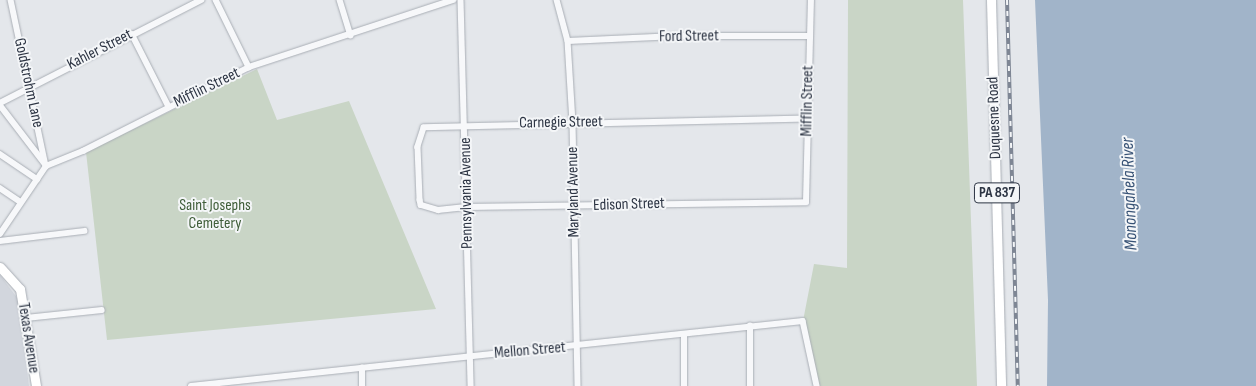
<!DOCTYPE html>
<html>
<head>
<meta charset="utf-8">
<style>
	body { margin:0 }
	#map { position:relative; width:1256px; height:386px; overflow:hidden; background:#e4e7eb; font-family:"Sofia Sans Condensed",sans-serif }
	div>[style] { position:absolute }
	.built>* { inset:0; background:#d2d6dd }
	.green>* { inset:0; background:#c9d5c6 }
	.water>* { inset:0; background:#a1b4c9 }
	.roads { filter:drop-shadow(0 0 1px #a9aeb5) drop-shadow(0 0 1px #a9aeb5) }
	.street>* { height:5.5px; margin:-2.75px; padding:0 2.75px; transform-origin:2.75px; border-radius:2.75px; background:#f7f8fa }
	.secondary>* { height:9px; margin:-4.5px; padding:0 4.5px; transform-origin:4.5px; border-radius:4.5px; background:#fff }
	.primary>* { height:9px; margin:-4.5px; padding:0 4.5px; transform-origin:4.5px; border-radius:4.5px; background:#fff }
	.rail>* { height:4px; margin-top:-2px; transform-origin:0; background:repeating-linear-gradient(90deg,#f4f6f8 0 5.5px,#7e8694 0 11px); box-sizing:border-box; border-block:1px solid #7e8694 }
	span { translate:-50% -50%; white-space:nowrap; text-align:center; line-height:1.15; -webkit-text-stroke:4px #f4f6f8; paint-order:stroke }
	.shield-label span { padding:1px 4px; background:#f4f6f8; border:1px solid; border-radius:4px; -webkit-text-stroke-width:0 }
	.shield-label { font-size:15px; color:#2c3443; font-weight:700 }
	.street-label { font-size:16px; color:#2c3443 }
	.park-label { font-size:16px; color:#405e3a }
	.water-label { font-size:18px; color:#385376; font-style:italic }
</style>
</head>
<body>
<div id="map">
	<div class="built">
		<div style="clip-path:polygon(0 275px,18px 299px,29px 386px,0 386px)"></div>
	</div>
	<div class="green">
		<div style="clip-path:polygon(848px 0,963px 0,977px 386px,817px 386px,803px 321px,814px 264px,847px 268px)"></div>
		<div style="clip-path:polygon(257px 69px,277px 120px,349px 101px,436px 309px,107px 340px,86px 152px)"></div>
	</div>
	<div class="water">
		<div style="clip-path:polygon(1035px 0,1256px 0,1256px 386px,1047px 386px,1048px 300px)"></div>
	</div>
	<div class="roads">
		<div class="street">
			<div style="left:11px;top:0;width:170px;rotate:78.1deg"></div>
			<div style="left:216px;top:0;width:75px;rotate:63.8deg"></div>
			<div style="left:340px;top:0;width:37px;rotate:73deg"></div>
			<div style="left:461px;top:0;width:386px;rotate:88.5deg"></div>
			<div style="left:557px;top:0;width:42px;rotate:75deg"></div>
			<div style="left:568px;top:41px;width:82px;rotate:86.5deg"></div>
			<div style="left:573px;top:123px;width:263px;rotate:88.9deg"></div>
			<div style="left:132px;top:34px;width:82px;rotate:63.1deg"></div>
			<div style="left:568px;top:41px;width:109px;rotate:-2.6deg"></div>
			<div style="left:677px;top:36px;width:132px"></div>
			<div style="left:0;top:103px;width:226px;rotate:-27.1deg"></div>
			<div style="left:0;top:105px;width:76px;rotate:52.5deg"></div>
			<div style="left:807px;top:119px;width:383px;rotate:178.7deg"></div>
			<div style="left:424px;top:128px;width:20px;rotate:108deg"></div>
			<div style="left:418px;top:147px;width:53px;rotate:87.8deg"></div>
			<div style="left:420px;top:200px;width:5px;rotate:79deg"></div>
			<div style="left:421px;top:205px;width:18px;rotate:16deg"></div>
			<div style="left:438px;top:210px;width:30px;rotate:-6deg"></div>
			<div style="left:468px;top:207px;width:338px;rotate:-0.8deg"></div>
			<div style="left:806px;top:202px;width:202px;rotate:-88.6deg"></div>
			<div style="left:0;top:154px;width:45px;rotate:34deg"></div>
			<div style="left:0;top:188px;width:25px;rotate:34deg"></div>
			<div style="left:0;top:234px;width:82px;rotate:-55.9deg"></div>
			<div style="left:46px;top:166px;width:40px;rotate:-22deg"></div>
			<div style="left:83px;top:151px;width:186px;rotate:-26.8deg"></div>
			<div style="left:249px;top:67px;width:215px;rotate:-18.2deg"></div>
			<div style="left:0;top:241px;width:85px;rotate:-6.8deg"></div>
			<div style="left:26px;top:318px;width:76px;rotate:-6deg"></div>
			<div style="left:191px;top:386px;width:615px;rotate:-6.06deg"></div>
			<div style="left:803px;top:321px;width:66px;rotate:77.8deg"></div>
			<div style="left:362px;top:386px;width:18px;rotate:-90deg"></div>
			<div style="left:684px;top:386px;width:50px;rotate:-90deg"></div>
			<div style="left:750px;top:386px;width:60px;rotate:-90deg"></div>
		</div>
		<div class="secondary">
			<div style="left:0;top:267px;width:30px;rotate:48deg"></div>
			<div style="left:20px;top:289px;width:98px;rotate:80.6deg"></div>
		</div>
		<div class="primary">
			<div style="left:991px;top:0;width:386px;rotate:88.5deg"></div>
		</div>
	</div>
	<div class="rail">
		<div style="left:1007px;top:0;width:386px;rotate:88.4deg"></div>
	</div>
	<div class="shield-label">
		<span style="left:997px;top:193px">PA 837</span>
	</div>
	<div class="street-label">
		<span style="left:689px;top:37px;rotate:-1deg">Ford Street</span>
		<span style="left:100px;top:50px;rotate:-27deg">Kahler Street</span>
		<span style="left:28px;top:83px;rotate:78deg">Goldstrohm Lane</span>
		<span style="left:207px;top:88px;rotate:-26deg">Mifflin Street</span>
		<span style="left:808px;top:101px;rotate:-89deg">Mifflin Street</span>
		<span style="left:995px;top:118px;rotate:-92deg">Duquesne Road</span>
		<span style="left:561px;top:123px;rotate:-1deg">Carnegie Street</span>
		<span style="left:574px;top:192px;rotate:-91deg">Maryland Avenue</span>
		<span style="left:467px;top:193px;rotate:-91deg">Pennsylvania Avenue</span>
		<span style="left:629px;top:205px;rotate:-2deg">Edison Street</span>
		<span style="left:28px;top:338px;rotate:81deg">Texas Avenue</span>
		<span style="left:530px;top:351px;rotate:-5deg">Mellon Street</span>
	</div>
	<div class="park-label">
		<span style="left:215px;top:215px">Saint Josephs<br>Cemetery</span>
	</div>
	<div class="water-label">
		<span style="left:1130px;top:194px;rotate:-92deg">Monongahela River</span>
	</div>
</div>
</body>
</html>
